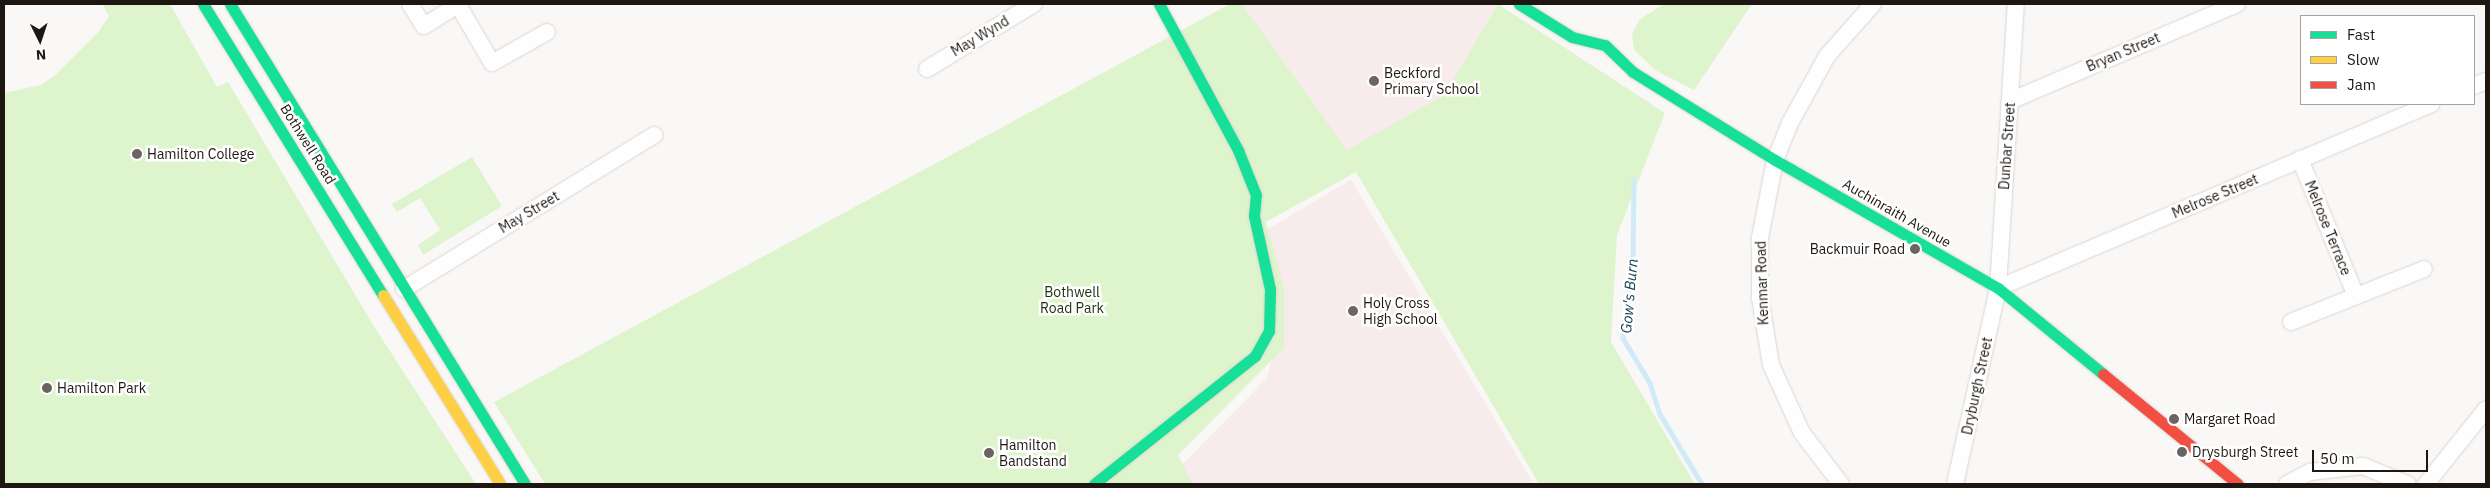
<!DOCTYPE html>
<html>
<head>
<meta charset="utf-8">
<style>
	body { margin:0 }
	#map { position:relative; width:2490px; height:488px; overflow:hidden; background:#faf8f6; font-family:"IBM Plex Sans",sans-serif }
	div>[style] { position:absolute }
	.education>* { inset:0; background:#f8ebec }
	.green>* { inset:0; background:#def4cd }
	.stream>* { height:4.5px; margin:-2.25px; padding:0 2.25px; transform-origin:2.25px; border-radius:2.25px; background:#d1eaf7 }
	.roads { filter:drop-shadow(0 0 1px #dad5d2) drop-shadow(0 0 1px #dad5d2) }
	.street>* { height:16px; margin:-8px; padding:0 8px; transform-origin:8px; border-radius:8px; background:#fefefe }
	.fast>* { height:11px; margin:-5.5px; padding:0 5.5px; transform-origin:5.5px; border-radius:5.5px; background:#16e098 }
	.slow>* { height:11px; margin:-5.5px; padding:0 5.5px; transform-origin:5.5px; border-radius:5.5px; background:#ffcf43 }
	.jam>* { height:11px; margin:-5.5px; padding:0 5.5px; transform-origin:5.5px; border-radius:5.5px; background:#f24e42 }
	.dots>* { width:14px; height:14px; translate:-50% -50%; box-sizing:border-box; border:2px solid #fff; border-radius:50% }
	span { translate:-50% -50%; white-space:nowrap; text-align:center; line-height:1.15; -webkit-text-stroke:5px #fff; paint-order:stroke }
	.street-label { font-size:14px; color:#1d1611 }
	.poi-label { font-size:14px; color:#1d1611 }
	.left { translate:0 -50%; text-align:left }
	.right { translate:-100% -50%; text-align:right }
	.park-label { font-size:14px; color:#223413 }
	.water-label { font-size:15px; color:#154357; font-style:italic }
	.frame { position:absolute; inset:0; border:5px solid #1d1611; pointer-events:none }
	.legend { position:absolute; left:2300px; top:15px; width:175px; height:90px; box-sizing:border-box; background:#fff; border:1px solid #a5a2a0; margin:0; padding:6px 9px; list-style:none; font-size:15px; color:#1d1611 }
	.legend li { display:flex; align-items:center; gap:10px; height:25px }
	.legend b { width:25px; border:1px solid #a5a2a0 }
	.north { position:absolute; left:15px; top:15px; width:50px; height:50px; -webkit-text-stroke:4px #fff; paint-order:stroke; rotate:176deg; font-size:14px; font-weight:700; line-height:20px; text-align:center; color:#1d1611 }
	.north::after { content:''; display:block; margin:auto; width:18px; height:22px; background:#1d1611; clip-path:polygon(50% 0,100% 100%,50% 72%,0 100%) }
	.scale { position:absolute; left:2312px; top:450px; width:116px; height:22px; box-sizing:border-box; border:2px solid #1d1611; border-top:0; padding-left:6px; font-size:15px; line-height:18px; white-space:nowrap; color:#1d1611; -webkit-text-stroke:4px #fff; paint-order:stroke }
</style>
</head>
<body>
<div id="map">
	<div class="education">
		<div style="clip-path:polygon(1242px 4px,1498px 4px,1444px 95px,1347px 151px)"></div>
		<div style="clip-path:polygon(1351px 180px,1534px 484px,1180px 484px,1174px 473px,1267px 378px,1277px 337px,1264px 231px)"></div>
	</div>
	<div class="green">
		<div style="clip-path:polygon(102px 4px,170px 4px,217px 87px,228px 82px,375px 328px,476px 484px,4px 484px,4px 93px,41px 85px,54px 76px,99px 31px,109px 16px)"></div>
		<div style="clip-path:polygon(1230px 4px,1242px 4px,1347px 150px,1444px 95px,1498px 4px,1665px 113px,1617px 235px,1611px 342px,1695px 484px,1539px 484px,1356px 172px,1266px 222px,1284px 288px,1284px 348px,1178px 455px,1192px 484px,545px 484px,494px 402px)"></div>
		<div style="clip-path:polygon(1664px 4px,1752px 4px,1694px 90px,1655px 70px,1634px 50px,1632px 34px,1640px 19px)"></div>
		<div style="clip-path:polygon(472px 157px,502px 206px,423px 255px,418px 245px,440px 230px,420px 198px,397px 212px,392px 204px)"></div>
	</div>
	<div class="stream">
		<div style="left:1634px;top:179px;width:77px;rotate:90.7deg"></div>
		<div style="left:1633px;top:256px;width:83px;rotate:97deg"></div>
		<div style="left:1623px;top:338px;width:52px;rotate:59deg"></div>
		<div style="left:1650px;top:383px;width:33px;rotate:72deg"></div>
		<div style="left:1660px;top:414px;width:82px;rotate:59deg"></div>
	</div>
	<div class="roads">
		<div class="street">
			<div style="left:410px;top:4px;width:26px;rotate:58deg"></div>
			<div style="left:424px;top:26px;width:40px;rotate:-32deg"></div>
			<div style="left:458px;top:5px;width:67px;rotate:59.6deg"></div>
			<div style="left:492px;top:63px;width:63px;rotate:-29.4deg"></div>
			<div style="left:927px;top:69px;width:125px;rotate:-31.3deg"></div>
			<div style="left:2474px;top:86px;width:13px;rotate:-23deg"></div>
			<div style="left:2010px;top:101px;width:247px;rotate:-23.1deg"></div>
			<div style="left:2300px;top:159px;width:148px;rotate:67.8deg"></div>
			<div style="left:1998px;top:288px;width:471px;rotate:-23deg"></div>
			<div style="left:404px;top:289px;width:294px;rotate:-31.6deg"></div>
			<div style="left:2291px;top:322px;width:143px;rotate:-21.7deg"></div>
			<div style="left:1841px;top:484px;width:64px;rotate:-127.4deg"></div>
			<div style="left:1802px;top:433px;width:75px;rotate:-114.5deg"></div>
			<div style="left:1771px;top:365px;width:68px;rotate:-99.3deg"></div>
			<div style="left:1760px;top:298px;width:60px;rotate:-90deg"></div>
			<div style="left:1760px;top:238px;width:79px;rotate:-79.1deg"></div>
			<div style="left:1775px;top:160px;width:40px;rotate:-68deg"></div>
			<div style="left:1790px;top:123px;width:77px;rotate:-61.1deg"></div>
			<div style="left:1827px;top:56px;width:69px;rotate:-48.5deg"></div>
			<div style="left:1955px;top:484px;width:201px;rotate:-77.6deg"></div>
			<div style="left:1998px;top:288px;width:285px;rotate:-86.4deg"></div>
			<div style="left:2287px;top:484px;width:26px;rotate:-28deg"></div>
			<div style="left:2310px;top:472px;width:53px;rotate:-6.5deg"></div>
			<div style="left:2363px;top:466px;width:48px;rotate:22.2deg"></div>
			<div style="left:2426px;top:484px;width:96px;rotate:-51.3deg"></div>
		</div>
		<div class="fast">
			<div style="left:203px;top:4px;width:342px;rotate:58.3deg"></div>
			<div style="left:230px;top:4px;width:563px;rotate:58.43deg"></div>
			<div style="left:1519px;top:4px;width:62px;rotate:31.9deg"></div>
			<div style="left:1572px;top:37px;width:34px;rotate:14deg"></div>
			<div style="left:1605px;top:45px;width:39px;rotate:44deg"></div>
			<div style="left:1633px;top:72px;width:167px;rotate:31.8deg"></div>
			<div style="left:1775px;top:160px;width:257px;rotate:29.9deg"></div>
			<div style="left:1998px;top:288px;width:136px;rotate:39.3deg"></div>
			<div style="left:1094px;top:484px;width:206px;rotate:-38.5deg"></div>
			<div style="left:1255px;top:356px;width:29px;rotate:-61deg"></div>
			<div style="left:1269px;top:331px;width:42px;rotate:-88.6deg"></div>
			<div style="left:1270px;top:289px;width:75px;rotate:-102.4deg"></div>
			<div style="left:1254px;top:216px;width:21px;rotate:-85deg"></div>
			<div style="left:1256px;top:195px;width:48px;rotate:-111.8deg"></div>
			<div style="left:1238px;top:150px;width:166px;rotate:-118.4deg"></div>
		</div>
		<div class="slow">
			<div style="left:383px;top:295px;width:222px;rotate:58.2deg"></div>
		</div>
		<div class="jam">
			<div style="left:2103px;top:374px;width:174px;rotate:39.2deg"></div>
		</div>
	</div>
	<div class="dots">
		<div style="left:1374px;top:81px;background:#6a6561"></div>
		<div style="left:137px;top:154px;background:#6a6561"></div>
		<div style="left:1915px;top:249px;background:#6a6561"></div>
		<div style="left:1353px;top:311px;background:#6a6561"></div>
		<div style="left:47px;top:388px;background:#6a6561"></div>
		<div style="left:2174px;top:419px;background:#6a6561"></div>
		<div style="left:2182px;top:452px;background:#6a6561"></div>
		<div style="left:989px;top:453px;background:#6a6561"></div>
	</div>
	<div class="street-label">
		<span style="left:980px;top:36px;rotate:-31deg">May Wynd</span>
		<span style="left:2123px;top:52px;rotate:-23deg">Bryan Street</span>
		<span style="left:308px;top:144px;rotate:58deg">Bothwell Road</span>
		<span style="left:2007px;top:146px;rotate:-86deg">Dunbar Street</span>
		<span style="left:2215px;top:196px;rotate:-23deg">Melrose Street</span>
		<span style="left:529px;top:212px;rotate:-31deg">May Street</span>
		<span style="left:1897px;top:213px;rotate:30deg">Auchinraith Avenue</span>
		<span style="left:2328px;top:228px;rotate:68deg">Melrose Terrace</span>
		<span style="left:1762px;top:283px;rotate:-92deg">Kenmar Road</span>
		<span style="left:1977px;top:386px;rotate:-78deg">Dryburgh Street</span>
	</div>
	<div class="poi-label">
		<span class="left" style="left:1384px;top:81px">Beckford<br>Primary School</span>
		<span class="left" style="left:147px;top:154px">Hamilton College</span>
		<span class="right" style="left:1905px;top:249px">Backmuir Road</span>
		<span class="left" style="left:1363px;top:311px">Holy Cross<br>High School</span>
		<span class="left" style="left:57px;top:388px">Hamilton Park</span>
		<span class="left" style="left:2184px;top:419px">Margaret Road</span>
		<span class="left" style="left:999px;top:453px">Hamilton<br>Bandstand</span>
		<span class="left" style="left:2192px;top:452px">Drysburgh Street</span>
	</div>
	<div class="park-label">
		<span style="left:1072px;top:300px">Bothwell<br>Road Park</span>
	</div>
	<div class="water-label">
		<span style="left:1629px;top:296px;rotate:-85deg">Gow's Burn</span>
	</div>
	<div class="frame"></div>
	<ul class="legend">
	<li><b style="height:6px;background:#16e098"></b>Fast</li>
	<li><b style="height:6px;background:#ffcf43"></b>Slow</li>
	<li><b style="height:6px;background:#f24e42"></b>Jam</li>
	</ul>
	<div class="north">N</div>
	<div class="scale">50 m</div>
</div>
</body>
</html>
